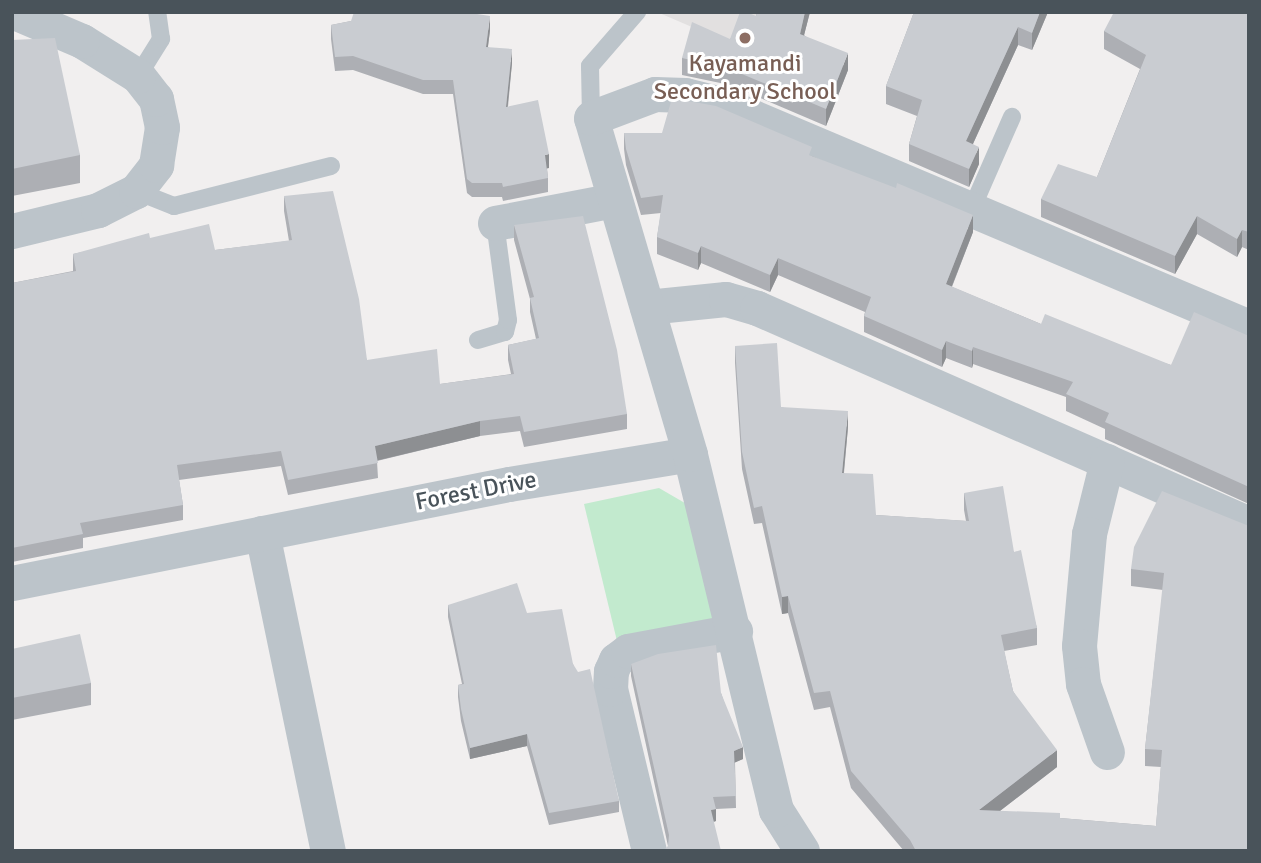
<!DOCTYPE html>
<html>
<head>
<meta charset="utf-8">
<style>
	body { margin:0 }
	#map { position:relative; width:1261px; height:863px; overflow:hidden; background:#f1efef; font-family:Signika,sans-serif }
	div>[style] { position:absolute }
	.education>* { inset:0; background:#e2e0e0 }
	.green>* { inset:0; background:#c2eace }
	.service>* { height:18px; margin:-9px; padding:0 9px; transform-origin:9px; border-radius:9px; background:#bcc4ca }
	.minor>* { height:35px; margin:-17.5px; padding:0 17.5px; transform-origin:17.5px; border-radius:17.5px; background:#bcc4ca }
	.wall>* { inset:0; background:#adafb4 }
	.shaded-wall>* { inset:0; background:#8d8f92 }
	.building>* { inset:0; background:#c9ccd1 }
	.dots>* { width:19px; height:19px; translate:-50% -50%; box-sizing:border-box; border:4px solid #fff; border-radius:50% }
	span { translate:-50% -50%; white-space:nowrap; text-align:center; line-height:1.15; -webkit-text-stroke:6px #fff; paint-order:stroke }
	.education-label { font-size:24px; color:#785e54 }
	.street-label { font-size:24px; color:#49535a }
	.frame { position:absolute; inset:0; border:14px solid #49535a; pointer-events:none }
</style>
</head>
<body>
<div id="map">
	<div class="education">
		<div style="clip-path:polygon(657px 12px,784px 12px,764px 58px)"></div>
	</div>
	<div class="green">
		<div style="clip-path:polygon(659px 488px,690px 506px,718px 618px,617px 641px,584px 504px)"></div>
	</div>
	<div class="service">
		<div style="left:138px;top:76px;width:44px;rotate:-58.1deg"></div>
		<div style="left:161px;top:39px;width:27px;rotate:-98deg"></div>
		<div style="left:591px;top:118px;width:52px;rotate:-91.1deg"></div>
		<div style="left:590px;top:66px;width:72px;rotate:-49deg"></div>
		<div style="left:136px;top:191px;width:41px;rotate:21.5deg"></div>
		<div style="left:174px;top:206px;width:162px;rotate:-14.3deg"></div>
		<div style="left:970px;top:213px;width:105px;rotate:-66.4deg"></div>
		<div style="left:478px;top:340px;width:28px;rotate:-17deg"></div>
		<div style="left:505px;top:332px;width:12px;rotate:-76deg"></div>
		<div style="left:508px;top:320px;width:98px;rotate:-97.6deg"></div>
	</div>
	<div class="minor">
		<div style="left:495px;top:223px;width:121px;rotate:-10.9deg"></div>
		<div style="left:12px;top:231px;width:89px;rotate:-13.7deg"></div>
		<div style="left:98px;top:210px;width:42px;rotate:-26.6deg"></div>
		<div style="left:136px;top:191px;width:33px;rotate:-52deg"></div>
		<div style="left:156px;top:165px;width:38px;rotate:-81deg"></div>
		<div style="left:162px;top:127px;width:29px;rotate:-102deg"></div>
		<div style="left:156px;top:99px;width:29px;rotate:-128deg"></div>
		<div style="left:138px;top:76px;width:66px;rotate:-148deg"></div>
		<div style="left:82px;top:41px;width:74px;rotate:-156.9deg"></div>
		<div style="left:647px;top:307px;width:79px;rotate:-5.8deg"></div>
		<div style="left:726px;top:299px;width:32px;rotate:16deg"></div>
		<div style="left:757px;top:308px;width:537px;rotate:23.7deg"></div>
		<div style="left:1107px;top:461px;width:75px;rotate:103.9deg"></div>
		<div style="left:1089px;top:534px;width:112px;rotate:95.1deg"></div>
		<div style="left:1079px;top:646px;width:38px;rotate:84deg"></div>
		<div style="left:1083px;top:684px;width:72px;rotate:70.6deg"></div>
		<div style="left:262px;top:533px;width:325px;rotate:78.3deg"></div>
		<div style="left:12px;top:583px;width:507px;rotate:-11.27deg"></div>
		<div style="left:509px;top:484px;width:183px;rotate:-9.4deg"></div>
		<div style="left:649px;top:851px;width:167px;rotate:-103.5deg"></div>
		<div style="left:610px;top:689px;width:18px;rotate:-87deg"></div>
		<div style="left:611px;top:671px;width:12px;rotate:-66deg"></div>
		<div style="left:616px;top:660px;width:15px;rotate:-37deg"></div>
		<div style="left:628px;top:651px;width:109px;rotate:-10.6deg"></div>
		<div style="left:802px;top:851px;width:49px;rotate:-122.4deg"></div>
		<div style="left:776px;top:810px;width:366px;rotate:-103.6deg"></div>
		<div style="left:690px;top:454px;width:350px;rotate:-106.4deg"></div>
		<div style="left:591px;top:118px;width:68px;rotate:-20.6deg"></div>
		<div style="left:655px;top:94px;width:30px;rotate:2deg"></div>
		<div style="left:685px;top:95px;width:38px;rotate:14deg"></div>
		<div style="left:722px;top:104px;width:572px;rotate:22.94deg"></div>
	</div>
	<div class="wall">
		<div style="clip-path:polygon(757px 12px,810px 12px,804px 35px,848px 70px,826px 126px,730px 85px,682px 75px,682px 58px,730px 39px,756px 16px)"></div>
		<div style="clip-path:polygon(914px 12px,1048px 12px,1032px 50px,1018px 45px,973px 144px,979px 164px,969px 187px,909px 161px,909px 144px,917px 116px,886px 104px,886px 86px)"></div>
		<div style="clip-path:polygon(1249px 12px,1249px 250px,1242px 247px,1237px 257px,1197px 234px,1175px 274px,1041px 217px,1041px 199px,1097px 177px,1140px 69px,1104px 49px,1104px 31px)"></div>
		<div style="clip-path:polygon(351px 21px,490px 30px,488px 47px,512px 63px,508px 107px,549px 168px,547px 168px,548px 178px,548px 192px,503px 201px,502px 197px,472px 197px,467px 193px,453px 94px,423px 94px,353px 70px,335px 71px,331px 39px,331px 25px)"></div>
		<div style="clip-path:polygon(12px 40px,80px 155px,80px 183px,12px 196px)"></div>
		<div style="clip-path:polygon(624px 133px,812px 156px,973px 232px,952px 287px,1041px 324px,1171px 365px,1249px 336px,1249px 504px,1105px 439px,1105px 429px,1066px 411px,1066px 397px,973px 364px,972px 368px,946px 358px,942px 367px,864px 332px,864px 316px,865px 312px,778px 275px,770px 292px,701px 263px,698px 270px,657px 254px,657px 237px,661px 213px,641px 215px,626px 165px,624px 149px)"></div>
		<div style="clip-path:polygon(284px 196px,367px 360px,440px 384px,511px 374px,508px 360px,508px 345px,536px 339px,530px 312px,530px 299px,514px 240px,514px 225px,627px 414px,627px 429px,524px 447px,520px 431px,480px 436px,377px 461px,378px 478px,288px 495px,281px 466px,179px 480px,183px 505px,183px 520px,83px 538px,83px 548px,12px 562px,12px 283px,73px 271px,73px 254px,150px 238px,215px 250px,289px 241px,284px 211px)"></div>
		<div style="clip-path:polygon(735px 346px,781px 407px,848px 427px,844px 473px,876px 515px,966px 521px,964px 510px,964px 493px,1014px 552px,1037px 628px,1037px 645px,1004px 651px,1013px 691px,1057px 767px,1000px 811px,1060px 818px,1156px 826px,1161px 767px,1145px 766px,1145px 749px,1163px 590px,1131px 586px,1131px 569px,1249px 526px,1249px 851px,904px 851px,851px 788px,830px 707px,814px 710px,788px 613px,782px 614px,762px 523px,754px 524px,742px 469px,735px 363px)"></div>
		<div style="clip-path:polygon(448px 605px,527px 613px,573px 664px,619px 801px,619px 812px,549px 825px,527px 746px,470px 759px,461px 721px,458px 697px,458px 685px,462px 684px,448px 617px)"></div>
		<div style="clip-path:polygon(12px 649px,91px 683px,91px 705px,12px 720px)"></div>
		<div style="clip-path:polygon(631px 664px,721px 693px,743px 759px,735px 762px,736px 808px,716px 809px,716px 821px,668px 846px,631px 676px)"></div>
	</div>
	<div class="shaded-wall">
		<div style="clip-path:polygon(805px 12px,810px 12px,800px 51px,800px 34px)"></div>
		<div style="clip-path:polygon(1040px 12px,1048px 12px,1032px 50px,1032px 33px)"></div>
		<div style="clip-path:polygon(490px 16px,490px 30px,486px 61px,486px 47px)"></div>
		<div style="clip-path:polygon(1018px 27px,1018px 45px,966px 159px,966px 141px)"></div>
		<div style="clip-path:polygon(512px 49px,512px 63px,506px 121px,506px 107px)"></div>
		<div style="clip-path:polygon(848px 53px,848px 70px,826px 126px,826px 109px)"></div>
		<div style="clip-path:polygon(979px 147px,979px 164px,969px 187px,969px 169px)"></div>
		<div style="clip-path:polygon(549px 154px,549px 168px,545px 169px,545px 155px)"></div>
		<div style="clip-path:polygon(973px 215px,973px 232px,946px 301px,946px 284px)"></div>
		<div style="clip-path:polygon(1197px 216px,1197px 234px,1175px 274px,1175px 256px)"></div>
		<div style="clip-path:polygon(1242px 230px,1242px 247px,1237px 257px,1237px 239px)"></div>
		<div style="clip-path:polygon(701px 246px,701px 263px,698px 270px,698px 253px)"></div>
		<div style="clip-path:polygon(778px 258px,778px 275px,770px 292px,770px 275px)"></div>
		<div style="clip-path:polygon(946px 341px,946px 358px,942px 367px,942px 350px)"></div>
		<div style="clip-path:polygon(973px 347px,973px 364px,972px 368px,972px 351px)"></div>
		<div style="clip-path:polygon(848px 411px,848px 427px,842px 490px,842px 473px)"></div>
		<div style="clip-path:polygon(480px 421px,480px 436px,375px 461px,375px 446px)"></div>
		<div style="clip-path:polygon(788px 596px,788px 613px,782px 614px,782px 597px)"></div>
		<div style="clip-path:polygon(527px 734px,527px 746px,470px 759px,470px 748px)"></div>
		<div style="clip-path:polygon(743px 747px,743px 759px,734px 763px,734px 751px)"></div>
		<div style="clip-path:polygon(1057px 750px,1057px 767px,979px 827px,979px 810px)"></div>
		<div style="clip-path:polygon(716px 809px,716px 821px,711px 822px,711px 810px)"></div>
	</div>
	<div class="building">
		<div style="clip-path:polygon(354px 12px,464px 12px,490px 16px,486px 47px,512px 49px,506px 107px,538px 100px,549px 154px,545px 155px,548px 178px,503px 187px,502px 183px,472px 183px,467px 179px,453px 80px,423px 80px,353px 56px,335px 57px,331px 25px,351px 21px)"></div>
		<div style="clip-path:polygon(740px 12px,746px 12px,756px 16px,757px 12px,805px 12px,800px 34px,848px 53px,826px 109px,730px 69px,682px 58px,692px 22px,730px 39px)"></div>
		<div style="clip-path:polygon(914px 12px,1040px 12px,1032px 33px,1018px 27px,966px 141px,979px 147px,969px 169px,909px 144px,922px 100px,886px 86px)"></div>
		<div style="clip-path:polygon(1114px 12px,1249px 12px,1249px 232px,1242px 230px,1237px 239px,1197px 216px,1175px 256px,1041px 199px,1058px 164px,1097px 177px,1146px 55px,1104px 31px)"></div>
		<div style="clip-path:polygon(55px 38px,80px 155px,12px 169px,12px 40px)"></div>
		<div style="clip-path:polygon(672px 98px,716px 106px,812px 147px,809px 155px,896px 188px,897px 183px,973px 215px,946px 284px,1041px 324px,1045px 314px,1171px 365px,1194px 312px,1249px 336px,1249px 487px,1105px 422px,1109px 413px,1066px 394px,1073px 382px,973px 347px,972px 351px,946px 341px,942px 350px,864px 316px,871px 297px,778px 258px,770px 275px,701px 246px,698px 253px,657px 237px,663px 195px,641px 198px,626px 149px,624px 133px,662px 133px)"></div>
		<div style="clip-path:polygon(333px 191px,359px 299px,367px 360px,437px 349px,440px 384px,514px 374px,508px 345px,539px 338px,530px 298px,534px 297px,514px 225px,583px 216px,617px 350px,627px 414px,524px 432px,520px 416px,480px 421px,375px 446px,378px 463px,288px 480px,281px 451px,177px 465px,183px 505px,80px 523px,83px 534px,12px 548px,12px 283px,76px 271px,73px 254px,149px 233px,150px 238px,209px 224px,215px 250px,292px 240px,284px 196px)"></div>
		<div style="clip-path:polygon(777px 343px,781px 407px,848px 411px,842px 473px,873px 474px,876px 515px,969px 521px,964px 493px,1003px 486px,1014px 552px,1021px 550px,1037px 628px,1001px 635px,1013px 691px,1057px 750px,979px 810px,1060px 813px,1060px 818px,1156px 826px,1162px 750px,1145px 749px,1164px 573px,1131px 569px,1134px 547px,1162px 491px,1249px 526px,1249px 851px,916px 851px,910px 840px,851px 771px,830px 691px,814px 693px,788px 596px,782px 597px,762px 506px,754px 508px,742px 452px,735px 346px)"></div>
		<div style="clip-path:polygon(517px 583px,527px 613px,562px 609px,573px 664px,578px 672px,590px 669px,619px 801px,549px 813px,527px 734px,470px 748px,461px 709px,458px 685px,464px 684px,448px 605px)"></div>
		<div style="clip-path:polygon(80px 634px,91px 683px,12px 698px,12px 649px)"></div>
		<div style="clip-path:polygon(716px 645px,721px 693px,743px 747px,734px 751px,736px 796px,713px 797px,716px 809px,711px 810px,721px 851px,663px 851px,668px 846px,669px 835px,631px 664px,658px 654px)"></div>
	</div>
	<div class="dots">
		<div style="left:745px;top:38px;background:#8d6e63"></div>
	</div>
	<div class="education-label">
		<span style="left:745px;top:78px">Kayamandi<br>Secondary School</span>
	</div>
	<div class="street-label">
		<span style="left:476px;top:491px;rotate:-11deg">Forest Drive</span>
	</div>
	<div class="frame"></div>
</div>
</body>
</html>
